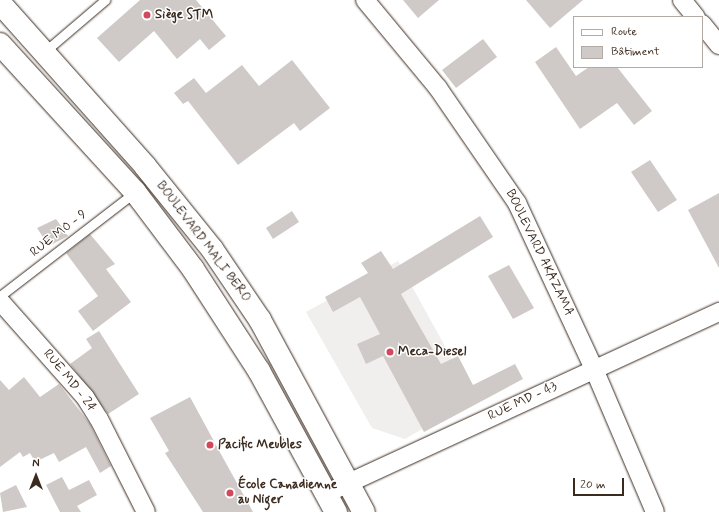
<!DOCTYPE html>
<html>
<head>
<meta charset="utf-8">
<style>
	body { margin:0 }
	#map { position:relative; width:719px; height:512px; overflow:hidden; background:#fff; font-family:Mynerve,sans-serif }
	div>[style] { position:absolute }
	.built>* { inset:0; background:#f1efee }
	.building>* { inset:0; background:#cfcac7 }
	.roads { filter:drop-shadow(0 0 1px #3b2a1e) drop-shadow(0 0 1px #3b2a1e) }
	.service>* { height:9px; margin:-4.5px; padding:0 4.5px; transform-origin:4.5px; border-radius:4.5px; background:#fff }
	.minor>* { height:18px; margin:-9px; padding:0 9px; transform-origin:9px; border-radius:9px; background:#fff }
	.primary>* { height:22px; margin:-11px; padding:0 11px; transform-origin:11px; border-radius:11px; background:#fff }
	.dots>* { width:11px; height:11px; translate:-50% -50%; box-sizing:border-box; border:2px solid #fff; border-radius:50% }
	span { translate:-50% -50%; white-space:nowrap; text-align:center; line-height:1.15; -webkit-text-stroke:3px #fff; paint-order:stroke }
	.poi-label { font-size:13px; color:#3b2a1e; font-weight:700 }
	.left { translate:0 -50%; text-align:left }
	.street-label { font-size:13px; color:#3b2a1e }
	.legend { position:absolute; left:573px; top:16px; width:130px; height:52px; box-sizing:border-box; background:#fff; border:1px solid #b1aaa5; margin:0; padding:5px 7px; list-style:none; font-size:12px; color:#3b2a1e }
	.legend li { display:flex; align-items:center; gap:8px; height:20px }
	.legend b { width:20px; border:1px solid #b1aaa5 }
	.north { position:absolute; left:16px; top:456px; width:40px; height:40px; -webkit-text-stroke:3px #fff; paint-order:stroke; rotate:0deg; font-size:11px; font-weight:700; line-height:16px; text-align:center; color:#3b2a1e }
	.north::after { content:''; display:block; margin:auto; width:14px; height:18px; background:#3b2a1e; clip-path:polygon(50% 0,100% 100%,50% 72%,0 100%) }
	.scale { position:absolute; left:573px; top:478px; width:51px; height:18px; box-sizing:border-box; border:2px solid #3b2a1e; border-top:0; padding-left:5px; font-size:12px; line-height:14px; white-space:nowrap; color:#3b2a1e; -webkit-text-stroke:3px #fff; paint-order:stroke }
</style>
</head>
<body>
<div id="map">
	<div class="built">
		<div style="clip-path:polygon(398px 261px,474px 399px,405px 439px,372px 428px,306px 312px)"></div>
	</div>
	<div class="building">
		<div style="clip-path:polygon(140px 0,196px 0,226px 36px,209px 50px,200px 39px,177px 59px,154px 31px,119px 62px,97px 38px)"></div>
		<div style="clip-path:polygon(403px 0,439px 0,418px 18px)"></div>
		<div style="clip-path:polygon(526px 0,583px 0,550px 28px)"></div>
		<div style="clip-path:polygon(483px 39px,497px 57px,456px 88px,442px 70px)"></div>
		<div style="clip-path:polygon(556px 47px,576px 76px,589px 67px,617px 67px,652px 111px,634px 125px,617px 103px,580px 129px,535px 62px)"></div>
		<div style="clip-path:polygon(292px 60px,330px 108px,300px 131px,294px 123px,238px 165px,188px 101px,183px 104px,174px 93px,194px 78px,206px 93px,242px 65px,259px 86px)"></div>
		<div style="clip-path:polygon(650px 160px,677px 200px,658px 212px,631px 172px)"></div>
		<div style="clip-path:polygon(719px 193px,719px 268px,688px 210px)"></div>
		<div style="clip-path:polygon(292px 211px,299px 222px,273px 239px,266px 228px)"></div>
		<div style="clip-path:polygon(480px 216px,493px 237px,401px 294px,441px 364px,458px 356px,473px 385px,515px 364px,523px 379px,424px 432px,383px 356px,366px 364px,357px 344px,380px 334px,360px 297px,333px 312px,325px 297px,368px 273px,361px 263px,381px 251px,393px 269px)"></div>
		<div style="clip-path:polygon(56px 219px,68px 236px,49px 246px,37px 228px)"></div>
		<div style="clip-path:polygon(90px 234px,115px 264px,106px 269px,131px 302px,93px 331px,78px 311px,98px 296px,66px 253px)"></div>
		<div style="clip-path:polygon(509px 265px,534px 308px,513px 319px,488px 276px)"></div>
		<div style="clip-path:polygon(99px 331px,139px 394px,108px 414px,70px 364px,92px 348px,86px 339px)"></div>
		<div style="clip-path:polygon(24px 377px,40px 397px,59px 384px,90px 424px,111px 466px,100px 473px,86px 447px,59px 462px,54px 453px,35px 462px,30px 453px,23px 457px,20px 452px,0 467px,0 380px,9px 390px)"></div>
		<div style="clip-path:polygon(190px 397px,222px 456px,253px 512px,203px 512px,165px 453px,169px 451px,150px 418px)"></div>
		<div style="clip-path:polygon(62px 477px,69px 490px,89px 480px,97px 495px,77px 506px,81px 512px,60px 512px,46px 485px)"></div>
		<div style="clip-path:polygon(16px 485px,27px 507px,3px 512px,0 493px)"></div>
	</div>
	<div class="roads">
		<div class="service">
			<div style="left:43px;top:53px;width:82px;rotate:-40.5deg"></div>
			<div style="left:0;top:296px;width:170px;rotate:-37.6deg"></div>
		</div>
		<div class="minor">
			<div style="left:365px;top:0;width:114px;rotate:50.3deg"></div>
			<div style="left:438px;top:88px;width:140px;rotate:55.5deg"></div>
			<div style="left:517px;top:203px;width:183px;rotate:65.1deg"></div>
			<div style="left:594px;top:369px;width:155px;rotate:66.9deg"></div>
			<div style="left:682px;top:0;width:22px;rotate:51deg"></div>
			<div style="left:702px;top:24px;width:27px;rotate:51deg"></div>
			<div style="left:0;top:301px;width:128px;rotate:48.5deg"></div>
			<div style="left:85px;top:397px;width:26px;rotate:58deg"></div>
			<div style="left:99px;top:419px;width:104px;rotate:63.2deg"></div>
			<div style="left:327px;top:493px;width:432px;rotate:-24.8deg"></div>
		</div>
		<div class="primary">
			<div style="left:0;top:3px;width:218px;rotate:48.3deg"></div>
			<div style="left:145px;top:166px;width:107px;rotate:51.1deg"></div>
			<div style="left:212px;top:249px;width:86px;rotate:55.9deg"></div>
			<div style="left:260px;top:320px;width:218px;rotate:61.6deg"></div>
			<div style="left:0;top:44px;width:200px;rotate:47.6deg"></div>
			<div style="left:135px;top:192px;width:96px;rotate:53deg"></div>
			<div style="left:193px;top:269px;width:121px;rotate:57.1deg"></div>
			<div style="left:259px;top:371px;width:161px;rotate:61.4deg"></div>
		</div>
	</div>
	<div class="dots">
		<div style="left:147px;top:15px;background:#d1495b"></div>
		<div style="left:390px;top:352px;background:#d1495b"></div>
		<div style="left:210px;top:445px;background:#d1495b"></div>
		<div style="left:230px;top:493px;background:#d1495b"></div>
	</div>
	<div class="poi-label">
		<span class="left" style="left:155px;top:15px">Siège STM</span>
		<span class="left" style="left:398px;top:352px">Meca-Diesel</span>
		<span class="left" style="left:218px;top:445px">Pacific Meubles</span>
		<span class="left" style="left:238px;top:493px">École Canadienne<br>au Niger</span>
	</div>
	<div class="street-label">
		<span style="left:59px;top:234px;rotate:-38deg">RUE MO - 9</span>
		<span style="left:203px;top:242px;rotate:53deg">BOULEVARD MALI BERO</span>
		<span style="left:539px;top:253px;rotate:64deg">BOULEVARD AKAZAMA</span>
		<span style="left:69px;top:381px;rotate:51deg">RUE MD - 24</span>
		<span style="left:523px;top:402px;rotate:-25deg">RUE MD - 43</span>
	</div>
	<ul class="legend">
	<li><b style="height:5px;background:#fff"></b>Route</li>
	<li><b style="height:11px;background:#cfcac7"></b>Bâtiment</li>
	</ul>
	<div class="north">N</div>
	<div class="scale">20 m</div>
</div>
</body>
</html>
